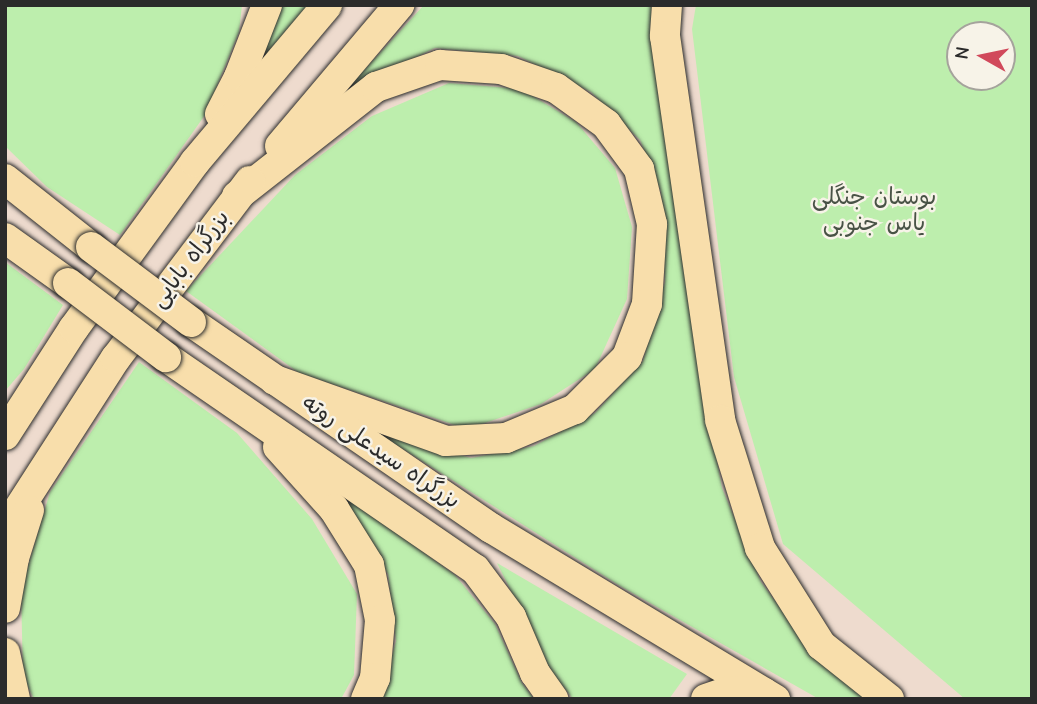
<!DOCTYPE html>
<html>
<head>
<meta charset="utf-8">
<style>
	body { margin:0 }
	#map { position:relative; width:1037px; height:704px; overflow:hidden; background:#eedbce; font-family:"Comic Neue","Playpen Sans Arabic",sans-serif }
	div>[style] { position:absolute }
	.green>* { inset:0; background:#bdeead }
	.roads { filter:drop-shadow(0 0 2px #2b2b2b) drop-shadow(0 0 2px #2b2b2b) }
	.trunk>* { height:30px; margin:-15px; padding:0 15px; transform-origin:15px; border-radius:15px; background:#f8deab }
	.bridges { filter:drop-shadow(0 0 2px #2b2b2b) drop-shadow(0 0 2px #2b2b2b) }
	.trunk-bridge>* { height:30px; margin:-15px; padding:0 15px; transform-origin:15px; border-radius:15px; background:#f8deab }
	span { translate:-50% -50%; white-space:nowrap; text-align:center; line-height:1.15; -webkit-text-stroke:5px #f7f3e8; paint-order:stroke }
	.park-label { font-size:23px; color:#485245 }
	.street-label { font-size:23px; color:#2b2b2b }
	.frame { position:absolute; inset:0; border:7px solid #2b2b2b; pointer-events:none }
	.north { position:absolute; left:946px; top:21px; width:70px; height:70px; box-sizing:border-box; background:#f7f3e8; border:2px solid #a5a39c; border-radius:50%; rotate:279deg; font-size:19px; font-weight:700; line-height:28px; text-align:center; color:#2b2b2b }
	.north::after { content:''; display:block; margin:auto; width:24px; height:32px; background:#d1495b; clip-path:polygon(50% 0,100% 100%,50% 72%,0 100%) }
</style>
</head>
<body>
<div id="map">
	<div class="green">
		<div style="clip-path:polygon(5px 5px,242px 5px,239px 32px,205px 115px,120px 235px,47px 187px,5px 146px)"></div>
		<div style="clip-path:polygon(269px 5px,309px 5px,265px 55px)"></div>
		<div style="clip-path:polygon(424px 5px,652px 5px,650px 31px,694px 337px,722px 488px,761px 582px,820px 662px,867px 699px,819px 699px,620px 586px,376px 432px,471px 458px,534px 446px,595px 413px,643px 361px,665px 282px,661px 192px,640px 140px,591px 92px,518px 56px,435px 48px,344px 92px)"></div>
		<div style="clip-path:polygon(evenodd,696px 5px,1032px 5px,1032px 699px,965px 699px,783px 544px,734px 377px,692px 29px,696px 5px,1002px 35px,1002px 77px,960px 77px,960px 35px,1002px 35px)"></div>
		<div style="clip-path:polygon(449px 83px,521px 89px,576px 122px,615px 168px,632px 227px,627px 299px,595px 369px,541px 404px,467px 429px,299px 373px,186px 291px,295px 175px,372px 116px)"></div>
		<div style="clip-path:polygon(5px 262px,63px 305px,24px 369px,5px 391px)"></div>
		<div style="clip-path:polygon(139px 362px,237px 433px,312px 519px,357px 594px,354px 675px,341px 699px,34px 699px,23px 677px,21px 590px,50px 492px)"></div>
		<div style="clip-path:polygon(332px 487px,455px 575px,495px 624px,522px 683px,534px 699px,380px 699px,396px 641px,388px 574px)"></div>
		<div style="clip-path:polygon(497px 563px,687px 674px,669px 699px,573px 699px,551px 671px)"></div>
	</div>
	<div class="roads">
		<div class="trunk">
			<div style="left:667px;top:5px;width:31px;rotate:94deg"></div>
			<div style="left:665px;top:36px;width:388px;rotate:81.8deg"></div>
			<div style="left:720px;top:420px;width:134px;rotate:72.6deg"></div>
			<div style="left:760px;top:548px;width:115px;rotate:57.8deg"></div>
			<div style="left:821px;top:645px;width:87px;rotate:38.5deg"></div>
			<div style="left:220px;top:114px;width:42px;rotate:-62.8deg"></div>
			<div style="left:239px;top:77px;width:77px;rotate:-68.7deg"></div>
			<div style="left:280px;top:146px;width:185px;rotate:-49.8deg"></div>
			<div style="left:5px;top:179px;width:110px;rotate:38.3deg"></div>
			<div style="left:237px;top:196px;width:177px;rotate:-38.1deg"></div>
			<div style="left:376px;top:87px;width:68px;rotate:-19deg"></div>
			<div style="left:440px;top:65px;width:61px;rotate:3.8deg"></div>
			<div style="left:501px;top:69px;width:58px;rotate:19.1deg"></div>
			<div style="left:556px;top:88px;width:62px;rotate:35.8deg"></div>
			<div style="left:606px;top:124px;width:56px;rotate:53.7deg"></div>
			<div style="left:639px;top:169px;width:57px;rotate:76.7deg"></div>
			<div style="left:652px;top:224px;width:80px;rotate:93.6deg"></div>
			<div style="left:647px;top:304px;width:57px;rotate:110.7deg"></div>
			<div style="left:627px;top:357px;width:74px;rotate:135deg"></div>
			<div style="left:575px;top:409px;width:75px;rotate:157.2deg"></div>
			<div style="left:506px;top:438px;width:60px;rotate:177.1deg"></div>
			<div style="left:446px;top:441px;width:182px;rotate:-160.4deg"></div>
			<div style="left:5px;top:238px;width:77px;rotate:35.5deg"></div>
			<div style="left:191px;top:322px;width:364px;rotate:34.5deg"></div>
			<div style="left:491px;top:528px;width:332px;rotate:31.1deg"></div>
			<div style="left:166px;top:357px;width:375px;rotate:34.5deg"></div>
			<div style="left:475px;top:569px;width:60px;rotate:53.1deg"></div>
			<div style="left:511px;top:617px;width:61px;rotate:66.8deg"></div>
			<div style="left:535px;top:673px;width:32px;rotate:55deg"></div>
			<div style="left:5px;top:435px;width:127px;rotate:-57.2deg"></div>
			<div style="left:74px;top:328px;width:205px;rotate:-53.9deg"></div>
			<div style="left:195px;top:162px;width:205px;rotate:-49.9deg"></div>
			<div style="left:278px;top:447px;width:84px;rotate:47.9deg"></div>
			<div style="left:334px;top:509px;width:66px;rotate:58deg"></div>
			<div style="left:369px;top:565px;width:56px;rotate:78.7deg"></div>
			<div style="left:380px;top:620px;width:58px;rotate:94.9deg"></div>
			<div style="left:375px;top:678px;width:23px;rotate:113deg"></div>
			<div style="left:5px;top:530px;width:205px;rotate:-57.2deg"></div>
			<div style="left:116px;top:358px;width:222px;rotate:-52.9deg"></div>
			<div style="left:5px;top:608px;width:51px;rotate:-79.8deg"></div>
			<div style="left:14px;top:558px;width:50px;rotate:-72.6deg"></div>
			<div style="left:5px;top:653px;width:47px;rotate:77.7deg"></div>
			<div style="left:706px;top:699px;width:24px;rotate:-19deg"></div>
			<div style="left:729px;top:691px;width:35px;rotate:3deg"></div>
		</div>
	</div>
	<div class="bridges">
		<div class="trunk-bridge">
			<div style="left:91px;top:247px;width:125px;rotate:36.9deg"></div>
			<div style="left:68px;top:283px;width:123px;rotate:37.1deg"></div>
		</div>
	</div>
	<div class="park-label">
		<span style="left:874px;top:210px">بوستان جنگلی<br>یاس جنوبی</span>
	</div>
	<div class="street-label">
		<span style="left:190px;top:259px;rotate:-53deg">بزرگراه بابایی</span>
		<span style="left:381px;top:452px;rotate:34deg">بزرگراه سیدعلی روته</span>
	</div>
	<div class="frame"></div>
	<div class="north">N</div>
</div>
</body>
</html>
